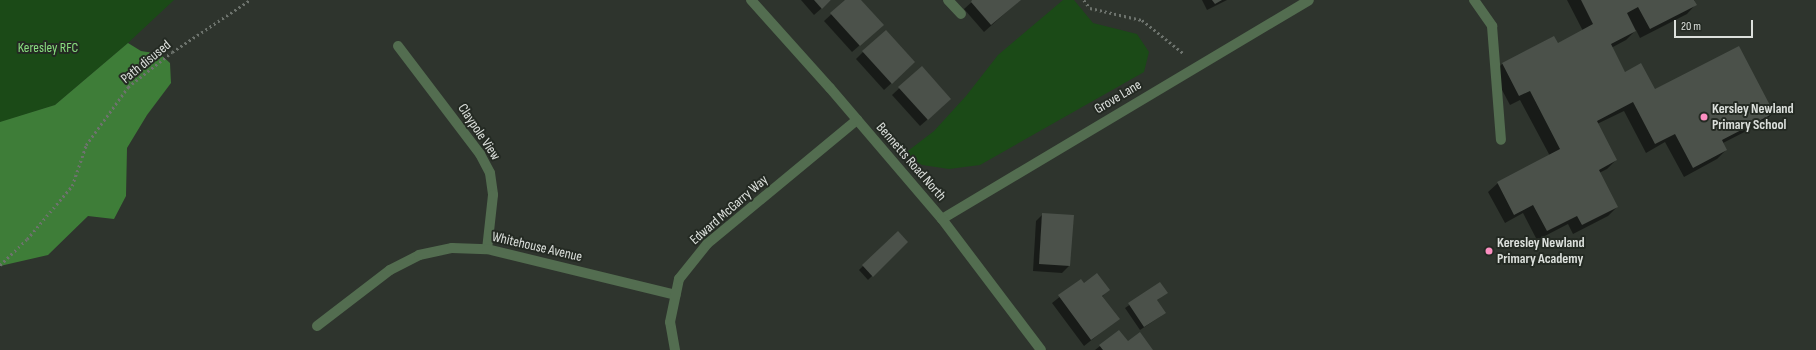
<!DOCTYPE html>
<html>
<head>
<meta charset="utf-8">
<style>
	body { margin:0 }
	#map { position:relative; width:1816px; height:350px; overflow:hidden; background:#2e342d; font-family:"Sofia Sans Condensed",sans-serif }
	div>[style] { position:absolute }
	.green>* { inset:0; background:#1b4a17 }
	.forest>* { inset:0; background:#3e7d38 }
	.shadow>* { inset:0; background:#0007 }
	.building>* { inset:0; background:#4b514a }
	.path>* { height:2.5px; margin-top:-1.25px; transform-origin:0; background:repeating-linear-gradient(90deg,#6d736d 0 2px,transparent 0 5px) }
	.service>* { height:10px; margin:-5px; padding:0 5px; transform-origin:5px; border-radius:5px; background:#536d50 }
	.minor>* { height:10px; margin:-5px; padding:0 5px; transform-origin:5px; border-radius:5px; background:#536d50 }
	.tertiary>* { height:10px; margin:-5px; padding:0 5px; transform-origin:5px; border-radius:5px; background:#536d50 }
	.dots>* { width:11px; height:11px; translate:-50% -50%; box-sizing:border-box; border:2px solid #242a23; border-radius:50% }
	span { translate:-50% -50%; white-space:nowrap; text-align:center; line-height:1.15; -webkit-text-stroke:4px #242a23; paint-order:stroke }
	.park-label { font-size:14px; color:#8ade80 }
	.street-label { font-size:14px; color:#dce0dc }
	.poi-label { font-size:14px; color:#dce0dc; font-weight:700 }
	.left { translate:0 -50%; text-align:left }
	.scale { position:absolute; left:1674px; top:20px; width:79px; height:18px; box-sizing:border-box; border:2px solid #dce0dc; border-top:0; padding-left:5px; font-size:12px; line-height:14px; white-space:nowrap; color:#dce0dc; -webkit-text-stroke:3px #242a23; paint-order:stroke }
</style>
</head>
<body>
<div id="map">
	<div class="green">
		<div style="clip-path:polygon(0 0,174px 0,128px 43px,55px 105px,1px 122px,0 125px)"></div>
		<div style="clip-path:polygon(1063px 0,1074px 0,1093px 23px,1137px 34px,1149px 52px,1144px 72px,980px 165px,949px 169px,922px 165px,904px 154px,934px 131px,966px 96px,998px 55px)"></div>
	</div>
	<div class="forest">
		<div style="clip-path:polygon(128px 43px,141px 51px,160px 54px,170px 63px,171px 83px,147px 115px,127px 148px,126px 196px,114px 219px,88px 216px,48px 255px,0 266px,0 122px,55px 105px)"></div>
	</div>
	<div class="shadow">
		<div style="clip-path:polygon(801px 0,831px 0,814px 15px)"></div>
		<div style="clip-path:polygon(847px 0,860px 0,875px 32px,852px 52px,824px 21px)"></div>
		<div style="clip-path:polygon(974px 0,1020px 0,984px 32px,964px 9px)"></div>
		<div style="clip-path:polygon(1202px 0,1227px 0,1207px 10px)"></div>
		<div style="clip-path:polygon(1567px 0,1695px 0,1694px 1px,1696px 4px,1687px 14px,1640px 38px,1636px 30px,1626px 40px,1611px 48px,1625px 73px,1655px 91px,1773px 113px,1764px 122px,1723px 143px,1726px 150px,1717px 159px,1684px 177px,1665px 142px,1646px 153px,1624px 111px,1597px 124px,1616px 160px,1607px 169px,1599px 173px,1617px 207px,1608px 216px,1573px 234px,1568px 224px,1537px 240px,1523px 213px,1505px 223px,1488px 192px,1498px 183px,1550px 156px,1520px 100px,1510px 105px,1493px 73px,1502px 64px,1553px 37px,1557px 45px,1583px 31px)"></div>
		<div style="clip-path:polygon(863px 52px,907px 69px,884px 90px,856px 59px)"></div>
		<div style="clip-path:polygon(922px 67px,943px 106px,920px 126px,892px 95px)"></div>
		<div style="clip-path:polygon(1043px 214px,1069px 266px,1062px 273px,1033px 271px,1036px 221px)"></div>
		<div style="clip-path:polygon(898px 232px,907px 242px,868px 280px,859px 270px)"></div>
		<div style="clip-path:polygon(1081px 280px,1084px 284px,1108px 290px,1102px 297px,1118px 319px,1084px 346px,1052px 303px)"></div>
		<div style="clip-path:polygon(1160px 284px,1166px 293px,1156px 301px,1161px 316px,1140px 330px,1125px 308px)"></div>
		<div style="clip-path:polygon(1119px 331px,1128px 343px,1152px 350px,1095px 350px)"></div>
	</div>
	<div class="building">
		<div style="clip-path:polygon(814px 0,831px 0,822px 9px)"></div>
		<div style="clip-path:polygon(845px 0,861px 0,884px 25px,860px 46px,830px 13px)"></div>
		<div style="clip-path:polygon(972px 0,1021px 0,991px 25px,971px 2px)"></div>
		<div style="clip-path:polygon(1212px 0,1222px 0,1215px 4px)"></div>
		<div style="clip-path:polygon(1581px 0,1694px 0,1697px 5px,1650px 29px,1638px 7px,1627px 13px,1636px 31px,1611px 44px,1625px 72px,1641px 63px,1655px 89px,1739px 46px,1774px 113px,1722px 140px,1727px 150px,1693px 168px,1675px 134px,1655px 144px,1633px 102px,1597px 121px,1617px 160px,1599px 170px,1618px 207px,1582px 225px,1577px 216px,1547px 231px,1533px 205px,1514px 215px,1497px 182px,1560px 149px,1530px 91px,1519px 96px,1502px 63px,1554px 36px,1558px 43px,1593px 24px)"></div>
		<div style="clip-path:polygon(886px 30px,915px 62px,892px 84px,862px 51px)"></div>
		<div style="clip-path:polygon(922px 66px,951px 99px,928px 120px,898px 87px)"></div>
		<div style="clip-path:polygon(1042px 213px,1074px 215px,1070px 266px,1039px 264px)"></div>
		<div style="clip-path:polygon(898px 231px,908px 242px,873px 277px,862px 265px)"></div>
		<div style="clip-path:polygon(1097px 273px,1110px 290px,1102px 296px,1120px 319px,1091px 340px,1058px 295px,1081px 279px,1084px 283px)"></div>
		<div style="clip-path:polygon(1160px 282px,1168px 293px,1157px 300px,1166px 313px,1144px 327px,1128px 303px)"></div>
		<div style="clip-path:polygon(1119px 330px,1128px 341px,1140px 332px,1153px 350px,1103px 350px,1099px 345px)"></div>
	</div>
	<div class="path">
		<div style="left:1084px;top:0;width:10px;rotate:53deg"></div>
		<div style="left:1090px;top:8px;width:53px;rotate:13deg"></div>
		<div style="left:1142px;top:20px;width:53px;rotate:38.8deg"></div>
		<div style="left:0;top:265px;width:37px;rotate:-44deg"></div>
		<div style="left:27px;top:239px;width:70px;rotate:-49.7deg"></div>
		<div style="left:72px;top:186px;width:43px;rotate:-71.1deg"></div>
		<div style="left:86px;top:145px;width:72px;rotate:-54.1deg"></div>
		<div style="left:128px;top:87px;width:56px;rotate:-38.5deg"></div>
		<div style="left:172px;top:52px;width:94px;rotate:-33.7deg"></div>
	</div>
	<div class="service">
		<div style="left:1474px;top:0;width:32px;rotate:55deg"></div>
		<div style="left:1492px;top:26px;width:114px;rotate:85.5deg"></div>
	</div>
	<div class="minor">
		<div style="left:948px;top:0;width:19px;rotate:47deg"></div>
		<div style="left:398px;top:46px;width:136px;rotate:52.8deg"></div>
		<div style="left:480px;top:154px;width:21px;rotate:62deg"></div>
		<div style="left:490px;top:173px;width:22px;rotate:82deg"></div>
		<div style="left:493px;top:195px;width:54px;rotate:96.3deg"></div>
		<div style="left:942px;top:219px;width:427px;rotate:-30.8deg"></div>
		<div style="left:317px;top:326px;width:92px;rotate:-37.5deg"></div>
		<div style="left:390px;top:270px;width:33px;rotate:-27deg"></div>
		<div style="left:419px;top:255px;width:34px;rotate:-12deg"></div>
		<div style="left:452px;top:248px;width:35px;rotate:2deg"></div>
		<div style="left:487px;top:249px;width:194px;rotate:13.7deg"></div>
		<div style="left:675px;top:350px;width:28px;rotate:-100deg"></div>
		<div style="left:670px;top:322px;width:44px;rotate:-78.2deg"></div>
		<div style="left:679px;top:279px;width:45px;rotate:-51.3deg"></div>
		<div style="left:707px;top:244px;width:195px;rotate:-39.6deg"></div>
	</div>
	<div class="tertiary">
		<div style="left:751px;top:0;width:118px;rotate:48.1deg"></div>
		<div style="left:830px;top:88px;width:172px;rotate:49.5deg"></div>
		<div style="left:942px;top:219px;width:164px;rotate:52.9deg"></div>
	</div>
	<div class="dots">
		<div style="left:1704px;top:117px;background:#fc8fc1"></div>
		<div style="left:1489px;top:251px;background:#fc8fc1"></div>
	</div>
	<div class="park-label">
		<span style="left:48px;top:48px">Keresley RFC</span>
	</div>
	<div class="street-label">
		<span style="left:146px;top:62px;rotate:-39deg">Path disused</span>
		<span style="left:1118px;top:97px;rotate:-31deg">Grove Lane</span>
		<span style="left:479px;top:132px;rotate:56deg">Claypole View</span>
		<span style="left:911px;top:162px;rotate:49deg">Bennetts Road North</span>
		<span style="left:729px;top:210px;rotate:-41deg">Edward McGarry Way</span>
		<span style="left:537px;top:247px;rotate:13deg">Whitehouse Avenue</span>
	</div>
	<div class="poi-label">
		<span class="left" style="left:1712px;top:117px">Kersley Newland<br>Primary School</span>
		<span class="left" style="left:1497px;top:251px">Keresley Newland<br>Primary Academy</span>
	</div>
	<div class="scale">20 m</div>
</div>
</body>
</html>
